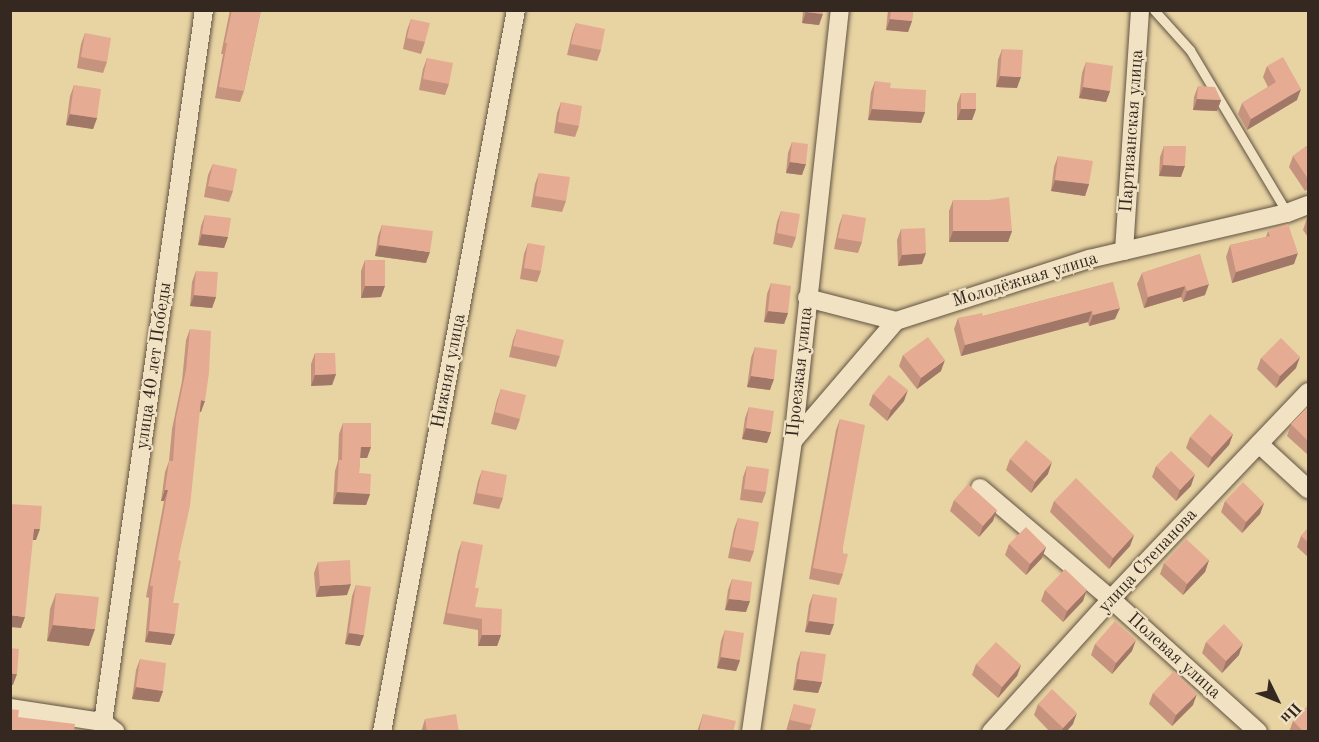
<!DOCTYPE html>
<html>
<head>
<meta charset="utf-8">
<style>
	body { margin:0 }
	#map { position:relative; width:1319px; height:742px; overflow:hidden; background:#e8d3a3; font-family:"Old Standard TT",serif }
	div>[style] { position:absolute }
	.roads { filter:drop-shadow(0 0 2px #615342) drop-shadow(0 0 2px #615342) }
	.service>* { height:9px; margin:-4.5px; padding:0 4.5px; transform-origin:4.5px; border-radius:4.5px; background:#f0e2c3 }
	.minor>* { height:18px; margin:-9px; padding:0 9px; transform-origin:9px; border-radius:9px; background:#f0e2c3 }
	.wall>* { inset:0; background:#c6947e }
	.shaded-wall>* { inset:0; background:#a17867 }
	.building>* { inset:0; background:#e6ac93 }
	span { translate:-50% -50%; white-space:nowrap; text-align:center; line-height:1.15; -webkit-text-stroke:4.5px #f0e2c3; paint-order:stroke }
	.street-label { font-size:18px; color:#342821 }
	.frame { position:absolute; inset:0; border:12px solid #342821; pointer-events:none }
	.north { position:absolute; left:1247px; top:670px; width:60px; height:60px; -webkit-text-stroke:4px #f0e2c3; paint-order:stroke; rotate:133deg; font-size:16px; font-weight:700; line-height:24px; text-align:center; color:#342821 }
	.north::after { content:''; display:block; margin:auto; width:21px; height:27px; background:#342821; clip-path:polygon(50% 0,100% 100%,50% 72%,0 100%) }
</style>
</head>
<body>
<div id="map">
	<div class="roads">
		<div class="service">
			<div style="left:1154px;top:10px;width:54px;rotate:48deg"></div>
			<div style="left:1190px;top:50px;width:190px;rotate:59.2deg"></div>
		</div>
		<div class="minor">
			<div style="left:1124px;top:251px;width:242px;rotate:-86.2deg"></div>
			<div style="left:807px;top:298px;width:92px;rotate:14.5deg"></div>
			<div style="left:793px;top:441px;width:158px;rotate:-49.4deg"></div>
			<div style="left:896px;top:321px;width:203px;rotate:-17.8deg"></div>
			<div style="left:1089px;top:259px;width:203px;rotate:-13.1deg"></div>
			<div style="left:1287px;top:213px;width:22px;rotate:-21deg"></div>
			<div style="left:1259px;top:444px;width:67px;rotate:42.6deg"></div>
			<div style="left:980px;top:488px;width:172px;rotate:40.3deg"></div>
			<div style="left:1111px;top:599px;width:198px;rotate:42.1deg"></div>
			<div style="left:10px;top:708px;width:94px;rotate:8.6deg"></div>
			<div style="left:103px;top:722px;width:16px;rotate:38deg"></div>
			<div style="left:103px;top:722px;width:719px;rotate:-81.93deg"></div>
			<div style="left:382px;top:732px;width:734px;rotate:-79.49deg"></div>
			<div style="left:751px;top:732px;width:294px;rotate:-81.8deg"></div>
			<div style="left:793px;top:441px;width:434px;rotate:-83.8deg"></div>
			<div style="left:991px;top:732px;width:179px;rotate:-47.9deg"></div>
			<div style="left:1111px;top:599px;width:286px;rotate:-46.4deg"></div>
		</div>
	</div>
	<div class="wall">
		<div style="clip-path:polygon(230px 10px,261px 10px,244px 91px,240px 102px,215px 98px,223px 54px,221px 54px)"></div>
		<div style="clip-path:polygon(803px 10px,823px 10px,819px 25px,802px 23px)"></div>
		<div style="clip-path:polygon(888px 10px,913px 10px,912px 21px,908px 32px,886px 30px)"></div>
		<div style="clip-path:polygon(411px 19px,425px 42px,421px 54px,403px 49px,407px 30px)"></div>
		<div style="clip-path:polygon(576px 23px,601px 50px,597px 61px,567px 55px,572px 34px)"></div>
		<div style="clip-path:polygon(85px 33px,107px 62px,103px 73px,77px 68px,81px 44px)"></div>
		<div style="clip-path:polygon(1002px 49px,1017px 88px,996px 87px,998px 60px)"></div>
		<div style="clip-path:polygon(427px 58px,449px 84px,445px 95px,419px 90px,423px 69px)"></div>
		<div style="clip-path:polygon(1086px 62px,1110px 91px,1106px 102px,1079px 98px,1082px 73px)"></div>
		<div style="clip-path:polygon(1267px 66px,1297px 100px,1247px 130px,1238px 114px,1242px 103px,1268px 87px,1263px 77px)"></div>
		<div style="clip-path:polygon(875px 81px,890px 88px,925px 112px,921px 123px,868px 120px,871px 92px)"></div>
		<div style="clip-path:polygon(74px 85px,97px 118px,93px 129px,66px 125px,70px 96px)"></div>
		<div style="clip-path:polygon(1198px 86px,1221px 100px,1217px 111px,1193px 110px,1194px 97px)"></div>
		<div style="clip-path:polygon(961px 93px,976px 109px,972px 120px,957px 120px,957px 104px)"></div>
		<div style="clip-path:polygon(561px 102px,579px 126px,575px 137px,554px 133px,557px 113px)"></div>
		<div style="clip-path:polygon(792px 142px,802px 175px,786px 173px,788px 153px)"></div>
		<div style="clip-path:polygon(1308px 145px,1308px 189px,1305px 191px,1289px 167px,1293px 156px)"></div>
		<div style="clip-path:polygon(1164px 146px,1181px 177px,1159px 176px,1160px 157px)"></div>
		<div style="clip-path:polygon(1058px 156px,1089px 184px,1085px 196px,1051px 191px,1054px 167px)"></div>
		<div style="clip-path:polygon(213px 164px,233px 191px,229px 202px,204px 197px,208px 175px)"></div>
		<div style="clip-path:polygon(539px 173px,566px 201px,562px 212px,531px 207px,535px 184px)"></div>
		<div style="clip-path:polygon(953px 200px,1012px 231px,1008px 242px,949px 242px,949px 211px)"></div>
		<div style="clip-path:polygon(781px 211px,796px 237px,792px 248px,773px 244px,777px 222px)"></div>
		<div style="clip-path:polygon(843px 214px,862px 242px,858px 253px,834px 249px,839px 225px)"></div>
		<div style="clip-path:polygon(205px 215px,228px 237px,224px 248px,198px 245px,201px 226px)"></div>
		<div style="clip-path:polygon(1308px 217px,1308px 237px,1303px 230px,1307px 218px)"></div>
		<div style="clip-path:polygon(382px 225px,426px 263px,375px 256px,378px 236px)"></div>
		<div style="clip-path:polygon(901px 229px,922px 264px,898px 266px,897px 240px)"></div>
		<div style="clip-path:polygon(1268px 231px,1294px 264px,1232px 283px,1226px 257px,1230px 245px,1266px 237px)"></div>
		<div style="clip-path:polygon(528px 243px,541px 271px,537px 282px,520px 279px,524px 254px)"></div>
		<div style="clip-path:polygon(1200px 254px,1205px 295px,1183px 302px,1181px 297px,1144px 308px,1137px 284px,1142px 273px)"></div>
		<div style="clip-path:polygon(365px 260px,381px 297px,361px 298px,361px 271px)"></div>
		<div style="clip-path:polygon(196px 271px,216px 297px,212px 308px,190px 306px,192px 282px)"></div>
		<div style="clip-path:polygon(1113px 282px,1115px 319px,1089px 326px,1088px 322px,961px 356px,954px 329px,958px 318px,983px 316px)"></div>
		<div style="clip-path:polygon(771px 283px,788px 313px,784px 324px,764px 322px,767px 294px)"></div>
		<div style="clip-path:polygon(190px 329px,201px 412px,199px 412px,178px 560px,173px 603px,171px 645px,145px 642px,149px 598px,146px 597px,164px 501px,161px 501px,165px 472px,169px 461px,172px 429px,182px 381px,186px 340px)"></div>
		<div style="clip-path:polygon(517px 329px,560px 356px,556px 367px,509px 357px,513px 340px)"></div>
		<div style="clip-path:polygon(755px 347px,770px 390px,747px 387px,751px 358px)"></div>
		<div style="clip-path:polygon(315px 353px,336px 374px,332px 385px,311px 386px,311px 364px)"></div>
		<div style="clip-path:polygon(903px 355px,941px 371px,917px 389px,899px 366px)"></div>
		<div style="clip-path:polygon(1261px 358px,1296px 368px,1276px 388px,1257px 369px)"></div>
		<div style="clip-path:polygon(501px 389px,520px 419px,516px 430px,491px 424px,497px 400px)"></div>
		<div style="clip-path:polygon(873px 394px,904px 401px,887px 421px,869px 405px)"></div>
		<div style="clip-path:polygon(749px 407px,767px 443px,742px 439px,745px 418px)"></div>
		<div style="clip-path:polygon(1308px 407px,1308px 455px,1287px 436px,1291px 424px)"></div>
		<div style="clip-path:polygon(840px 419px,843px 574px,839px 585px,809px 579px,836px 430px)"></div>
		<div style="clip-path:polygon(343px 423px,371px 447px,367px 458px,360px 458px,359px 473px,370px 494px,366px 505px,333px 504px,335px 471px,338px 461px,339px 434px)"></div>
		<div style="clip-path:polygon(1233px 434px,1229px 445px,1208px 468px,1186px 448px,1190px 437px)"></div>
		<div style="clip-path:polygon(1010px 459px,1048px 474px,1031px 493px,1006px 470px)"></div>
		<div style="clip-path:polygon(747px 466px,766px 492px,762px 503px,740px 500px,743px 477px)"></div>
		<div style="clip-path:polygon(1156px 466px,1191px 486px,1176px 501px,1152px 477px)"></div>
		<div style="clip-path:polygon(482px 470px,503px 498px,499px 509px,473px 504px,478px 481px)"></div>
		<div style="clip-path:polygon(954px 500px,993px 521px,979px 537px,950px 511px)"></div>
		<div style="clip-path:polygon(1054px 501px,1134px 535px,1130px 546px,1109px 569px,1050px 512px)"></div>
		<div style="clip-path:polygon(1225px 501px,1264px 503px,1260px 514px,1242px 533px,1221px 512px)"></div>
		<div style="clip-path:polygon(738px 518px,754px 551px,750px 562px,728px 558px,734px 529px)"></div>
		<div style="clip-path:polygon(1308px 528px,1308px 557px,1297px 547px,1301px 536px)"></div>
		<div style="clip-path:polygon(462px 541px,475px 588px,475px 607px,501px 635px,497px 646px,478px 646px,478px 630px,443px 624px,458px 552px)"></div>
		<div style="clip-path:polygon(1009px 544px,1046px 547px,1042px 558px,1026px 575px,1005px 555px)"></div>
		<div style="clip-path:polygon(1209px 560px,1205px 572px,1183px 595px,1160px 574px,1164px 563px)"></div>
		<div style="clip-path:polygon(318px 562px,347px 595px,316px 597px,314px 573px)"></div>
		<div style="clip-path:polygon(732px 579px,746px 612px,725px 610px,728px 590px)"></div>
		<div style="clip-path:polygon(356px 585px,360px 646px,345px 644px,352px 596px)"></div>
		<div style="clip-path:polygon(1045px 590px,1083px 601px,1063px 622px,1041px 601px)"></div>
		<div style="clip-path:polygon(56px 593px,89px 646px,47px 641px,50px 609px)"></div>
		<div style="clip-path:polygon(813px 594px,830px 635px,805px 632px,809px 605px)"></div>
		<div style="clip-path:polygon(725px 630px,740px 660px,736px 671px,717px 668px,721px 641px)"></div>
		<div style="clip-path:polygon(1206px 642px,1239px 655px,1222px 673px,1202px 653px)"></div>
		<div style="clip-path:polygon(1095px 644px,1132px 651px,1112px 674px,1091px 655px)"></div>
		<div style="clip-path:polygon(801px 651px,822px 682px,818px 693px,793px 690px,797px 662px)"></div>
		<div style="clip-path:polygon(140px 659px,163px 691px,159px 702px,132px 699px,136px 670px)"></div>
		<div style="clip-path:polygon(976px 664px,1021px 665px,1017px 676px,998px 698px,972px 675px)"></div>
		<div style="clip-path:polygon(1153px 693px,1193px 705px,1172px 726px,1149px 704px)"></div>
		<div style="clip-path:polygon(794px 704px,812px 725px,809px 732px,786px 731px)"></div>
		<div style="clip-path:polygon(1038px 704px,1073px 724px,1066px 732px,1050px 732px,1034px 715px)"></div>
		<div style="clip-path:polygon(703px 714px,733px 732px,697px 732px)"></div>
		<div style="clip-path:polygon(425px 719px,459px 732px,421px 732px)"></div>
		<div style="clip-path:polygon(1293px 721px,1308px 732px,1289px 732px)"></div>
	</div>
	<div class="shaded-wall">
		<div style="clip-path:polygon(806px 12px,823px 14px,819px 25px,802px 23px)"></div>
		<div style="clip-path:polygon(890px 19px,912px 21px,908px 32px,886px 30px)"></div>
		<div style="clip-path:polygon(1000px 76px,1021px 77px,1017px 88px,996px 87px)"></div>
		<div style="clip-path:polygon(1083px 87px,1110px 91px,1106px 102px,1079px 98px)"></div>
		<div style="clip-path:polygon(1301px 89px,1297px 100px,1247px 130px,1251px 119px)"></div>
		<div style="clip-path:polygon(1197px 99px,1221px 100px,1217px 111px,1193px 110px)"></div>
		<div style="clip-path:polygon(872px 109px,925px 112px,921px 123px,868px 120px)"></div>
		<div style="clip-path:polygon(961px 109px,976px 109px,972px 120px,957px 120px)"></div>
		<div style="clip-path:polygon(70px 114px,97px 118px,93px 129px,66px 125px)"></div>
		<div style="clip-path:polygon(790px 162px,806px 164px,802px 175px,786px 173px)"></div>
		<div style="clip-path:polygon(1163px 165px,1185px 166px,1181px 177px,1159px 176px)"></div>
		<div style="clip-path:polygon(1055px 180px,1089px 184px,1085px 196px,1051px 191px)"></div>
		<div style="clip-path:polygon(953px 231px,1012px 231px,1008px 242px,949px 242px)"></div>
		<div style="clip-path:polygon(202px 234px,228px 237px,224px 248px,198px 245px)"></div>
		<div style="clip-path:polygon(379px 245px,430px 252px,426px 263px,375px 256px)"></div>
		<div style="clip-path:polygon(926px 253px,922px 264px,898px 266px,902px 255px)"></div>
		<div style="clip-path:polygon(1298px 253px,1294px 264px,1232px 283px,1236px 272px)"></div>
		<div style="clip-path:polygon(1209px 284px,1205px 295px,1183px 302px,1187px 291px)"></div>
		<div style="clip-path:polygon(365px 286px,385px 286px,381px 297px,361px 298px)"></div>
		<div style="clip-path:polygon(1185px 286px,1181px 297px,1144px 308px,1148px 297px)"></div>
		<div style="clip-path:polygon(194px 295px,216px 297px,212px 308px,190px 306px)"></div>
		<div style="clip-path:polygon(1120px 308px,1115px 319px,1089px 326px,1093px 315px)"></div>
		<div style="clip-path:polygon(768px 311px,788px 313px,784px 324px,764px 322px)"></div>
		<div style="clip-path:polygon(1092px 311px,1088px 322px,961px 356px,965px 345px)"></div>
		<div style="clip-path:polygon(1300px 357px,1296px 368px,1276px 388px,1280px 376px)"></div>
		<div style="clip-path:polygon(945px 360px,941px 371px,917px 389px,921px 378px)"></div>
		<div style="clip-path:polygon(336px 374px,332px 385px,311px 386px,315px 375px)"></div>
		<div style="clip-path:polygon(751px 376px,774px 379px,770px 390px,747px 387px)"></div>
		<div style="clip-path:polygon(908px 390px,904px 401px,887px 421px,891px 410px)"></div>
		<div style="clip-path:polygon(201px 400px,205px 401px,201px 412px,197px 411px)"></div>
		<div style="clip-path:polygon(746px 428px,771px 432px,767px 443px,742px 439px)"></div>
		<div style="clip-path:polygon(1233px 434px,1229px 445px,1208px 468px,1212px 457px)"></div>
		<div style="clip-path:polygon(361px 447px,371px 447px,367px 458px,357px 458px)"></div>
		<div style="clip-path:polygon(1052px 462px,1048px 474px,1031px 493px,1035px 482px)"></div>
		<div style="clip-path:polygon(1195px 474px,1191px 486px,1176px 501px,1180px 490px)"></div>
		<div style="clip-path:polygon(165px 490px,168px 490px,164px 501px,161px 501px)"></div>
		<div style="clip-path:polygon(337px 492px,370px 494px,366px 505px,333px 504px)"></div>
		<div style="clip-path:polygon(1264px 503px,1260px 514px,1242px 533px,1246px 522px)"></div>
		<div style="clip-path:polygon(997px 510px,993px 521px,979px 537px,983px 526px)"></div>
		<div style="clip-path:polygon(34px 529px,40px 529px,36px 540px,30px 540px)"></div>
		<div style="clip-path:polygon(1134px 535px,1130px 546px,1109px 569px,1113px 558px)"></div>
		<div style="clip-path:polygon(1046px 547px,1042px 558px,1026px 575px,1030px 564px)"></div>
		<div style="clip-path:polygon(1209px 560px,1205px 572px,1183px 595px,1187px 584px)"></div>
		<div style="clip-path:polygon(351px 584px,347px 595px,316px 597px,320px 586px)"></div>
		<div style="clip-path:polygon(1087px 590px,1083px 601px,1063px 622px,1067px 611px)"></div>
		<div style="clip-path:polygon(729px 599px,750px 601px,746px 612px,725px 610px)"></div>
		<div style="clip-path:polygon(10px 615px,25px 617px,21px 628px,10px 627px)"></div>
		<div style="clip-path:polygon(809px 621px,834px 624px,830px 635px,805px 632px)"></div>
		<div style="clip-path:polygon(53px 625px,95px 629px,89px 646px,47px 641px)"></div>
		<div style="clip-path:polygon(149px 631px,175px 634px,171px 645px,145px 642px)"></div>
		<div style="clip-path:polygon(349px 633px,364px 635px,360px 646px,345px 644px)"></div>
		<div style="clip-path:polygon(482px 635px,501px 635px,497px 646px,478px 646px)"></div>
		<div style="clip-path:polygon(1136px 640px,1132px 651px,1112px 674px,1116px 663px)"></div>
		<div style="clip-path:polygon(1243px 644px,1239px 655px,1222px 673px,1226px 661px)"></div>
		<div style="clip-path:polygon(721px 657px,740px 660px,736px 671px,717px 668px)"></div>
		<div style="clip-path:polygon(1021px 665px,1017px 676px,998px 698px,1002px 687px)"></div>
		<div style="clip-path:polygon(10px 673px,17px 674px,13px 685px,10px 684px)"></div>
		<div style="clip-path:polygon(797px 679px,822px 682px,818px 693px,793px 690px)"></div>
		<div style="clip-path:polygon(136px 687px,163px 691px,159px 702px,132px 699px)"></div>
		<div style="clip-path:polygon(1197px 694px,1193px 705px,1172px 726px,1176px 715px)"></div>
		<div style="clip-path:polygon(1077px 713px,1073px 724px,1066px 732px,1061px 732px,1063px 728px)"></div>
	</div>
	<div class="building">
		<div style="clip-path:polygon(232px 10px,261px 10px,244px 91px,219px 87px,227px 43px,225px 43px)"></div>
		<div style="clip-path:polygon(806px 10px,823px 10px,823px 14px,806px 12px)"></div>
		<div style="clip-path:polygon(891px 10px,913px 10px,912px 21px,890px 19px)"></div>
		<div style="clip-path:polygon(411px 19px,430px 23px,425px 42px,407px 38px)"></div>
		<div style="clip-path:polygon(576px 23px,605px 29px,601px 50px,571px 44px)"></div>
		<div style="clip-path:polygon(85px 33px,111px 38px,107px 62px,81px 57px)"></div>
		<div style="clip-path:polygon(1002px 49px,1023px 50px,1021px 77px,1000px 76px)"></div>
		<div style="clip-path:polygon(1283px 57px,1301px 89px,1251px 119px,1242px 103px,1276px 82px,1267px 66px)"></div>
		<div style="clip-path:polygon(427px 58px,453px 63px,449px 84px,423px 79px)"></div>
		<div style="clip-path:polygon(1086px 62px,1113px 66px,1110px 91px,1083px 87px)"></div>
		<div style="clip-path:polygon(875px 81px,891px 83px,890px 88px,926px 90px,925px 112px,872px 109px)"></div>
		<div style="clip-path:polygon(74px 85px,101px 89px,97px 118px,70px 114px)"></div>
		<div style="clip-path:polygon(1198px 86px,1215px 87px,1221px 100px,1197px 99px)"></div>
		<div style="clip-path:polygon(961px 93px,976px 93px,976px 109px,961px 109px)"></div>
		<div style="clip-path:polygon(561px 102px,582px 106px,579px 126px,558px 122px)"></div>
		<div style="clip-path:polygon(792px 142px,808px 144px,806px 164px,790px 162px)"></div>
		<div style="clip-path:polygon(1308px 145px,1308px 179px,1293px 156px)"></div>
		<div style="clip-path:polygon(1164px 146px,1186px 146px,1185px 166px,1163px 165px)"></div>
		<div style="clip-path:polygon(1058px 156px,1093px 161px,1089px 184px,1055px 180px)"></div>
		<div style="clip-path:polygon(213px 164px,237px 169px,233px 191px,208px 186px)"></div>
		<div style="clip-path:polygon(539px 173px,570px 177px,566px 201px,535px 196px)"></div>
		<div style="clip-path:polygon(1009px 197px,1012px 231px,953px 231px,953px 200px,989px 200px)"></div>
		<div style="clip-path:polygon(781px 211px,800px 214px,796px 237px,777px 233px)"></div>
		<div style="clip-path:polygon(843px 214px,866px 218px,862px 242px,838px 238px)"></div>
		<div style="clip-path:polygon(205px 215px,231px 218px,228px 237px,202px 234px)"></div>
		<div style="clip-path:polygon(1288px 224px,1298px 253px,1236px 272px,1230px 245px,1270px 236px,1268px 231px)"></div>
		<div style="clip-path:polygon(382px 225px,433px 231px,430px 252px,379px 245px)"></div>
		<div style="clip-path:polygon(925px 228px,926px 253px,902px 255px,901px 229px)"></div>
		<div style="clip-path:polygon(528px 243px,545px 246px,541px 271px,524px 268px)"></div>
		<div style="clip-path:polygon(1200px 254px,1209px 284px,1187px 291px,1185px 286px,1148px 297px,1142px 273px)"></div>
		<div style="clip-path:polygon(365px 260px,385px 260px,385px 286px,365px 286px)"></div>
		<div style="clip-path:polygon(196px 271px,218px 272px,216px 297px,194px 295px)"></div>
		<div style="clip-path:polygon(1113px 282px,1120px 308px,1093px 315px,1092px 311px,965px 345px,958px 318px,982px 313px,983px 316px)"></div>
		<div style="clip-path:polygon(771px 283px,791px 286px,788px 313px,768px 311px)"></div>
		<div style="clip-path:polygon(190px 329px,211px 331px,209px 373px,205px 401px,201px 400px,190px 506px,178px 560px,181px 561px,173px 603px,179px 603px,175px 634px,149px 631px,153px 586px,150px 586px,168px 490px,165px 490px,169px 461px,173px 461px,176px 418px,186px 370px)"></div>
		<div style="clip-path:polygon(517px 329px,564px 340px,560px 356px,513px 346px)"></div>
		<div style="clip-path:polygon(928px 337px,945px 360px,921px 378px,903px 355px)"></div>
		<div style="clip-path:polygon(1281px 338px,1300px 357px,1280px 376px,1261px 358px)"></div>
		<div style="clip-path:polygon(755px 347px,777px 350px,774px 379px,751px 376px)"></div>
		<div style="clip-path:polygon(315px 353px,335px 353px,336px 374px,315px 375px)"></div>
		<div style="clip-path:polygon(889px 375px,908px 390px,891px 410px,873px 394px)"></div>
		<div style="clip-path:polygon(501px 389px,526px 395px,520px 419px,495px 412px)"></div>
		<div style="clip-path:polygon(1308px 406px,1308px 441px,1291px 424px)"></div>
		<div style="clip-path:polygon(749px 407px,774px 411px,771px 432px,746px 428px)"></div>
		<div style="clip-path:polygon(1210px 414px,1233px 434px,1212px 457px,1190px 437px)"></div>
		<div style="clip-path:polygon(840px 419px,865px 425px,842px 553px,848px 554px,843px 574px,813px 568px)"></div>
		<div style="clip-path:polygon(343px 423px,371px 423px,371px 447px,361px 447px,359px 473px,371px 474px,370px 494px,337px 492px,339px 460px,342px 460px)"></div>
		<div style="clip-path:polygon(1026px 440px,1052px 462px,1035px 482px,1010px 459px)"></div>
		<div style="clip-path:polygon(1171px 451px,1195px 474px,1180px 490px,1156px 466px)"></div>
		<div style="clip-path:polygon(747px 466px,769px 469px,766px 492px,744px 489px)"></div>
		<div style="clip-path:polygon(482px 470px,507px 475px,503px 498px,477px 493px)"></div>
		<div style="clip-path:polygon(1076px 478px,1134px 535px,1113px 558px,1054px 501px)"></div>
		<div style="clip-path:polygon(1243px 482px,1264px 503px,1246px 522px,1225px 501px)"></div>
		<div style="clip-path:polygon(968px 484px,997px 510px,983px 526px,954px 500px)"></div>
		<div style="clip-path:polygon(10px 504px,42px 506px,40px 529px,34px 529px,25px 617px,10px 615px)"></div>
		<div style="clip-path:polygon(738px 518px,759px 522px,754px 551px,732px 547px)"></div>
		<div style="clip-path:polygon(1026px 527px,1046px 547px,1030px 564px,1009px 544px)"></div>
		<div style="clip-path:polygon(1308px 528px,1308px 542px,1301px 536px)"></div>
		<div style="clip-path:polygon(1186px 539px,1209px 560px,1187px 584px,1164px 563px)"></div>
		<div style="clip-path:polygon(462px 541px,483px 545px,475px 588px,479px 588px,475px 607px,502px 609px,501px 635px,482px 635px,482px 619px,447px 613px)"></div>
		<div style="clip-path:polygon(350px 560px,351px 584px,320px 586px,318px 562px)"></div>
		<div style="clip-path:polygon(1065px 569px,1087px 590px,1067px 611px,1045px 590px)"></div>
		<div style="clip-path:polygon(732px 579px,752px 582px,750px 601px,729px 599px)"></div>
		<div style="clip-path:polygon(356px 585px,371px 587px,364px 635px,349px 633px)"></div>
		<div style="clip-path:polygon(56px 593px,99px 597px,95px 629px,53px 625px)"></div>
		<div style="clip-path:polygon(813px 594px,837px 598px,834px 624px,809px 621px)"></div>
		<div style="clip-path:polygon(1115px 621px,1136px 640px,1116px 663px,1095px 644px)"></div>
		<div style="clip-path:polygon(1224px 624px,1243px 644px,1226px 661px,1206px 642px)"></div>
		<div style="clip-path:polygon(725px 630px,744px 633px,740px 660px,721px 657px)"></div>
		<div style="clip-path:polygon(996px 642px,1021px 665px,1002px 687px,976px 664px)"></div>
		<div style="clip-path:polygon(10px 648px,19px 649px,17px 674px,10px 673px)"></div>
		<div style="clip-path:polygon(801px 651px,826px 654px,822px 682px,797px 679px)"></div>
		<div style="clip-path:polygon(140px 659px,166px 663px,163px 691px,136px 687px)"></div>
		<div style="clip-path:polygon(1174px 671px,1197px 694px,1176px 715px,1153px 693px)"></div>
		<div style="clip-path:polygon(1052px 689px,1077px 713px,1063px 728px,1038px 704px)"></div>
		<div style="clip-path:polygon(794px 704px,816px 709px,812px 725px,790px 720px)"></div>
		<div style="clip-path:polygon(1308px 705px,1308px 732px,1304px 732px,1293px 721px)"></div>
		<div style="clip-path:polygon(10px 709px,19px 710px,18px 717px,75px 724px,74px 732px,10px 732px)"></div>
		<div style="clip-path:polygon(456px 714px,459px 732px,427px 732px,425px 719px)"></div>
		<div style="clip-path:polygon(703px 714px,736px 721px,733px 732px,699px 732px)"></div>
		<div style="clip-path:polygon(301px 730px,314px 732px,301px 732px)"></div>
	</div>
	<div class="street-label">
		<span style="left:1132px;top:131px;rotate:-86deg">Партизанская улица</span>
		<span style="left:1025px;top:280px;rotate:-17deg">Молодёжная улица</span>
		<span style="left:154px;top:366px;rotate:-82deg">улица 40 лет Победы</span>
		<span style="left:449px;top:371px;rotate:-79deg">Нижняя улица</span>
		<span style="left:800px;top:372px;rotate:-84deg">Проезжая улица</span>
		<span style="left:1148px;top:561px;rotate:-47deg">улица Степанова</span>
		<span style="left:1174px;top:656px;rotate:42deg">Полевая улица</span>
	</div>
	<div class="frame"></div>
	<div class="north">Пн</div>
</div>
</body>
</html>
